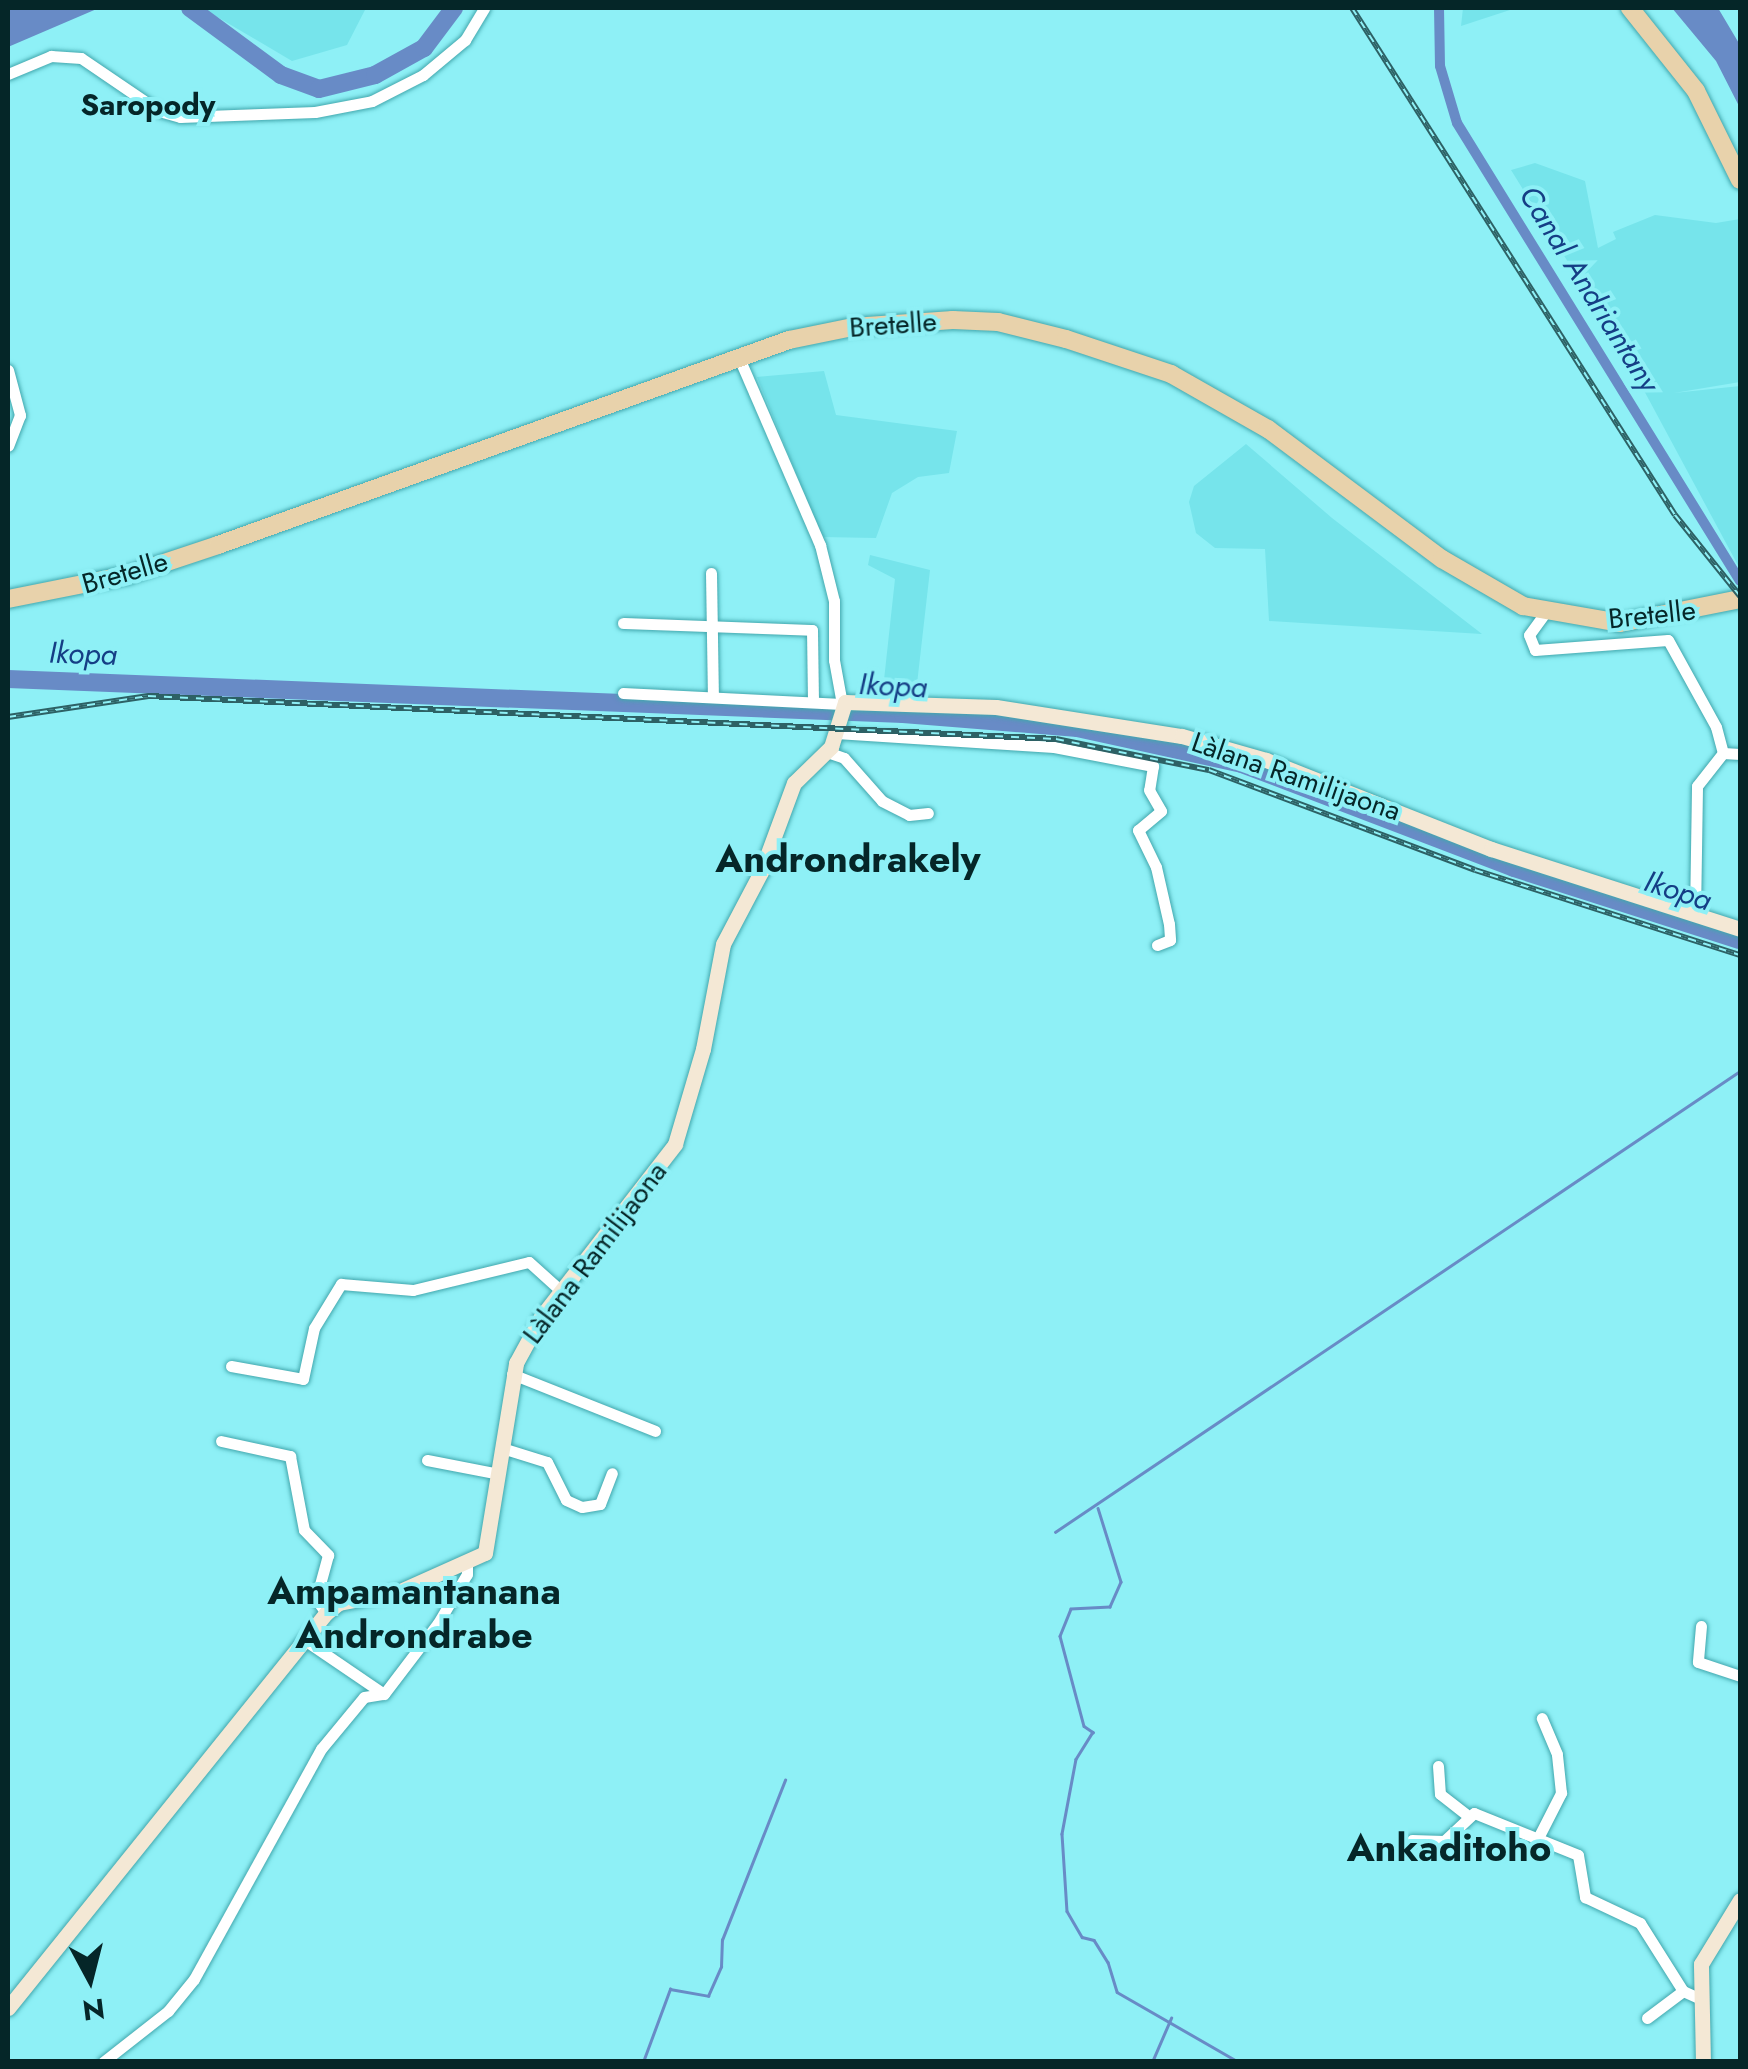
<!DOCTYPE html>
<html>
<head>
<meta charset="utf-8">
<style>
	body { margin:0 }
	#map { position:relative; width:1748px; height:2069px; overflow:hidden; background:#8ef0f6; font-family:Jost,sans-serif }
	div>[style] { position:absolute }
	.built>* { inset:0; background:#76e4eb }
	.water>* { inset:0; background:#688bc6 }
	.stream>* { height:2.5px; margin:-1.25px; padding:0 1.25px; transform-origin:1.25px; border-radius:1.25px; background:#688bc6 }
	.canal>* { height:10px; margin:-5px; padding:0 5px; transform-origin:5px; border-radius:5px; background:#688bc6 }
	.river>* { height:18px; margin:-9px; padding:0 9px; transform-origin:9px; border-radius:9px; background:#688bc6 }
	.roads { filter:drop-shadow(0 0 2px #42a7ad) drop-shadow(0 0 2px #42a7ad) }
	.street>* { height:11px; margin:-5.5px; padding:0 5.5px; transform-origin:5.5px; border-radius:5.5px; background:#fff }
	.secondary>* { height:15px; margin:-7.5px; padding:0 7.5px; transform-origin:7.5px; border-radius:7.5px; background:#f4e8d5 }
	.primary>* { height:18px; margin:-9px; padding:0 9px; transform-origin:9px; border-radius:9px; background:#e8d2ab }
	.rail>* { height:6px; margin-top:-3px; transform-origin:0; background:repeating-linear-gradient(90deg,#8ef0f6 0 8px,#2d6165 0 16px); box-sizing:border-box; border-block:2px solid #2d6165 }
	span { translate:-50% -50%; white-space:nowrap; text-align:center; line-height:1.15; -webkit-text-stroke:8px #8ef0f6; paint-order:stroke }
	.street-label { font-size:28px; color:#052628 }
	.neighbourhood-label { font-size:30px; color:#052628; font-weight:700 }
	.water-label { font-size:30px; color:#153e85; font-style:italic }
	.district-label { font-size:38px; color:#052628; font-weight:700 }
	.frame { position:absolute; inset:0; border:10px solid #052628; pointer-events:none }
	.north { position:absolute; left:40px; top:1929px; width:100px; height:100px; -webkit-text-stroke:8px #8ef0f6; paint-order:stroke; rotate:173deg; font-size:28px; font-weight:700; line-height:40px; text-align:center; color:#052628 }
	.north::after { content:''; display:block; margin:auto; width:35px; height:45px; background:#052628; clip-path:polygon(50% 0,100% 100%,50% 72%,0 100%) }
</style>
</head>
<body>
<div id="map">
	<div class="built">
		<div style="clip-path:polygon(202px 8px,366px 8px,347px 45px,292px 61px)"></div>
		<div style="clip-path:polygon(1463px 8px,1516px 8px,1461px 26px)"></div>
		<div style="clip-path:polygon(1535px 163px,1585px 181px,1598px 248px,1616px 239px,1613px 232px,1655px 215px,1716px 223px,1740px 219px,1740px 382px,1674px 393px,1740px 386px,1740px 569px,1620px 346px,1511px 170px)"></div>
		<div style="clip-path:polygon(824px 371px,836px 415px,957px 431px,949px 473px,918px 477px,892px 493px,876px 538px,822px 537px,757px 377px)"></div>
		<div style="clip-path:polygon(1246px 444px,1332px 518px,1482px 634px,1269px 621px,1265px 549px,1215px 548px,1196px 533px,1189px 502px,1194px 486px)"></div>
		<div style="clip-path:polygon(870px 555px,930px 570px,917px 684px,884px 680px,895px 579px,868px 565px)"></div>
	</div>
	<div class="water">
		<div style="clip-path:polygon(8px 8px,99px 8px,8px 47px)"></div>
		<div style="clip-path:polygon(1672px 8px,1718px 8px,1740px 45px,1740px 108px,1716px 61px)"></div>
	</div>
	<div class="stream">
		<div style="left:1098px;top:1508px;width:77px;rotate:72.7deg"></div>
		<div style="left:1121px;top:1582px;width:27px;rotate:114deg"></div>
		<div style="left:1110px;top:1607px;width:39px;rotate:177deg"></div>
		<div style="left:1071px;top:1609px;width:29px;rotate:112deg"></div>
		<div style="left:1060px;top:1636px;width:93px;rotate:75.1deg"></div>
		<div style="left:1084px;top:1726px;width:11px;rotate:34deg"></div>
		<div style="left:1093px;top:1732px;width:32px;rotate:122deg"></div>
		<div style="left:1076px;top:1759px;width:76px;rotate:100.6deg"></div>
		<div style="left:1062px;top:1834px;width:77px;rotate:86.3deg"></div>
		<div style="left:1067px;top:1911px;width:30px;rotate:60deg"></div>
		<div style="left:1082px;top:1937px;width:12px;rotate:14deg"></div>
		<div style="left:1094px;top:1940px;width:26px;rotate:58deg"></div>
		<div style="left:1108px;top:1962px;width:31px;rotate:73deg"></div>
		<div style="left:1117px;top:1992px;width:138px;rotate:29.9deg"></div>
		<div style="left:1237px;top:2061px;width:21px;rotate:3deg"></div>
		<div style="left:1055px;top:1532px;width:826px;rotate:-33.94deg"></div>
		<div style="left:643px;top:2062px;width:78px;rotate:-69.7deg"></div>
		<div style="left:670px;top:1989px;width:39px;rotate:10deg"></div>
		<div style="left:708px;top:1996px;width:32px;rotate:-66deg"></div>
		<div style="left:721px;top:1967px;width:27px;rotate:-88deg"></div>
		<div style="left:722px;top:1940px;width:172px;rotate:-68.5deg"></div>
		<div style="left:1152px;top:2062px;width:48px;rotate:-66.6deg"></div>
	</div>
	<div class="canal">
		<div style="left:1439px;top:8px;width:58px;rotate:89deg"></div>
		<div style="left:1440px;top:66px;width:59px;rotate:73.4deg"></div>
		<div style="left:1457px;top:123px;width:538px;rotate:58.29deg"></div>
	</div>
	<div class="river">
		<div style="left:190px;top:8px;width:113px;rotate:36.4deg"></div>
		<div style="left:281px;top:75px;width:40px;rotate:20.2deg"></div>
		<div style="left:319px;top:89px;width:58px;rotate:-14deg"></div>
		<div style="left:375px;top:75px;width:56px;rotate:-28.9deg"></div>
		<div style="left:424px;top:48px;width:50px;rotate:-53.1deg"></div>
		<div style="left:8px;top:679px;width:896px;rotate:2.24deg"></div>
		<div style="left:903px;top:714px;width:175px;rotate:4.6deg"></div>
		<div style="left:1077px;top:728px;width:169px;rotate:12.3deg"></div>
		<div style="left:1242px;top:764px;width:291px;rotate:20.9deg"></div>
		<div style="left:1514px;top:868px;width:237px;rotate:17.7deg"></div>
	</div>
	<div class="roads">
		<div class="street">
			<div style="left:8px;top:74px;width:47px;rotate:-22.7deg"></div>
			<div style="left:51px;top:56px;width:30px;rotate:4deg"></div>
			<div style="left:81px;top:58px;width:94px;rotate:34.2deg"></div>
			<div style="left:159px;top:111px;width:22px;rotate:16deg"></div>
			<div style="left:180px;top:117px;width:135px;rotate:-2.1deg"></div>
			<div style="left:315px;top:112px;width:58px;rotate:-10.9deg"></div>
			<div style="left:372px;top:101px;width:57px;rotate:-27deg"></div>
			<div style="left:423px;top:75px;width:55px;rotate:-39.8deg"></div>
			<div style="left:465px;top:40px;width:37px;rotate:-59deg"></div>
			<div style="left:8px;top:370px;width:47px;rotate:75.1deg"></div>
			<div style="left:20px;top:415px;width:33px;rotate:111deg"></div>
			<div style="left:711px;top:573px;width:124px;rotate:89.1deg"></div>
			<div style="left:1545px;top:613px;width:27px;rotate:126deg"></div>
			<div style="left:1529px;top:635px;width:16px;rotate:68deg"></div>
			<div style="left:1535px;top:650px;width:133px;rotate:-4.3deg"></div>
			<div style="left:1668px;top:640px;width:99px;rotate:61.1deg"></div>
			<div style="left:1716px;top:727px;width:27px;rotate:75deg"></div>
			<div style="left:623px;top:623px;width:189px;rotate:2.1deg"></div>
			<div style="left:812px;top:630px;width:72px;rotate:89.2deg"></div>
			<div style="left:623px;top:693px;width:219px;rotate:2.9deg"></div>
			<div style="left:842px;top:704px;width:45px;rotate:-100.3deg"></div>
			<div style="left:834px;top:660px;width:59px;rotate:-90deg"></div>
			<div style="left:834px;top:601px;width:58px;rotate:-104deg"></div>
			<div style="left:820px;top:545px;width:204px;rotate:-113.4deg"></div>
			<div style="left:836px;top:733px;width:218px;rotate:3.7deg"></div>
			<div style="left:1054px;top:747px;width:101px;rotate:10.9deg"></div>
			<div style="left:1153px;top:766px;width:24px;rotate:99deg"></div>
			<div style="left:1149px;top:790px;width:24px;rotate:60deg"></div>
			<div style="left:1161px;top:811px;width:30px;rotate:140deg"></div>
			<div style="left:1138px;top:830px;width:41px;rotate:64.1deg"></div>
			<div style="left:1156px;top:867px;width:58px;rotate:77.2deg"></div>
			<div style="left:1169px;top:924px;width:16px;rotate:86deg"></div>
			<div style="left:1170px;top:940px;width:14px;rotate:159deg"></div>
			<div style="left:827px;top:752px;width:18px;rotate:19deg"></div>
			<div style="left:844px;top:758px;width:57px;rotate:48.5deg"></div>
			<div style="left:882px;top:801px;width:30px;rotate:27deg"></div>
			<div style="left:909px;top:815px;width:19px;rotate:-6deg"></div>
			<div style="left:1695px;top:915px;width:129px;rotate:-89.1deg"></div>
			<div style="left:1697px;top:786px;width:42px;rotate:-51.8deg"></div>
			<div style="left:1723px;top:753px;width:17px;rotate:3deg"></div>
			<div style="left:231px;top:1366px;width:73px;rotate:10.2deg"></div>
			<div style="left:303px;top:1379px;width:52px;rotate:-77.8deg"></div>
			<div style="left:314px;top:1328px;width:52px;rotate:-58.5deg"></div>
			<div style="left:341px;top:1284px;width:72px;rotate:4.8deg"></div>
			<div style="left:413px;top:1290px;width:119px;rotate:-13.6deg"></div>
			<div style="left:529px;top:1262px;width:42px;rotate:42.1deg"></div>
			<div style="left:512px;top:1374px;width:154px;rotate:21.7deg"></div>
			<div style="left:221px;top:1441px;width:71px;rotate:12.3deg"></div>
			<div style="left:290px;top:1456px;width:75px;rotate:79.3deg"></div>
			<div style="left:304px;top:1530px;width:35px;rotate:46deg"></div>
			<div style="left:328px;top:1555px;width:46px;rotate:105.3deg"></div>
			<div style="left:316px;top:1599px;width:17px;rotate:54deg"></div>
			<div style="left:502px;top:1448px;width:47px;rotate:17.3deg"></div>
			<div style="left:547px;top:1462px;width:42px;rotate:63.4deg"></div>
			<div style="left:566px;top:1500px;width:17px;rotate:24deg"></div>
			<div style="left:582px;top:1507px;width:18px;rotate:-9deg"></div>
			<div style="left:600px;top:1504px;width:33px;rotate:-69deg"></div>
			<div style="left:427px;top:1460px;width:73px;rotate:11deg"></div>
			<div style="left:1701px;top:1626px;width:36px;rotate:95deg"></div>
			<div style="left:1698px;top:1662px;width:44px;rotate:18.4deg"></div>
			<div style="left:306px;top:1641px;width:94px;rotate:34.2deg"></div>
			<div style="left:1438px;top:1766px;width:28px;rotate:86deg"></div>
			<div style="left:1440px;top:1794px;width:34px;rotate:38deg"></div>
			<div style="left:1538px;top:1838px;width:51px;rotate:-62.9deg"></div>
			<div style="left:1561px;top:1793px;width:39px;rotate:-96deg"></div>
			<div style="left:1557px;top:1754px;width:39px;rotate:-113deg"></div>
			<div style="left:1412px;top:1840px;width:32px;rotate:2deg"></div>
			<div style="left:1444px;top:1841px;width:41px;rotate:-43deg"></div>
			<div style="left:1474px;top:1813px;width:112px;rotate:22deg"></div>
			<div style="left:1578px;top:1855px;width:43px;rotate:80.5deg"></div>
			<div style="left:1585px;top:1897px;width:61px;rotate:25.3deg"></div>
			<div style="left:1640px;top:1923px;width:80px;rotate:57.7deg"></div>
			<div style="left:1683px;top:1991px;width:17px;rotate:24deg"></div>
			<div style="left:1647px;top:2018px;width:45px;rotate:-36.9deg"></div>
			<div style="left:103px;top:2062px;width:83px;rotate:-38.1deg"></div>
			<div style="left:168px;top:2011px;width:41px;rotate:-50.9deg"></div>
			<div style="left:194px;top:1979px;width:263px;rotate:-61.1deg"></div>
			<div style="left:321px;top:1749px;width:67px;rotate:-50.4deg"></div>
			<div style="left:364px;top:1697px;width:20px;rotate:-9deg"></div>
			<div style="left:384px;top:1694px;width:89px;rotate:-52.7deg"></div>
			<div style="left:438px;top:1623px;width:57px;rotate:-59.4deg"></div>
			<div style="left:467px;top:1574px;width:14px;rotate:-90deg"></div>
		</div>
		<div class="secondary">
			<div style="left:8px;top:2008px;width:507px;rotate:-51.16deg"></div>
			<div style="left:326px;top:1613px;width:16px;rotate:-38deg"></div>
			<div style="left:339px;top:1603px;width:62px;rotate:-11.1deg"></div>
			<div style="left:400px;top:1591px;width:93px;rotate:-24.1deg"></div>
			<div style="left:485px;top:1553px;width:193px;rotate:-80.7deg"></div>
			<div style="left:516px;top:1363px;width:52px;rotate:-61.5deg"></div>
			<div style="left:541px;top:1317px;width:219px;rotate:-52.2deg"></div>
			<div style="left:675px;top:1144px;width:99px;rotate:-73.6deg"></div>
			<div style="left:703px;top:1049px;width:107px;rotate:-79.2deg"></div>
			<div style="left:723px;top:944px;width:81px;rotate:-62.2deg"></div>
			<div style="left:761px;top:872px;width:95px;rotate:-69.7deg"></div>
			<div style="left:794px;top:783px;width:52px;rotate:-44.2deg"></div>
			<div style="left:831px;top:747px;width:47px;rotate:-72.7deg"></div>
			<div style="left:845px;top:702px;width:151px;rotate:1.9deg"></div>
			<div style="left:996px;top:707px;width:188px;rotate:8.9deg"></div>
			<div style="left:1182px;top:736px;width:87px;rotate:15.9deg"></div>
			<div style="left:1266px;top:760px;width:242px;rotate:21.6deg"></div>
			<div style="left:1491px;top:849px;width:262px;rotate:17.8deg"></div>
			<div style="left:1703px;top:2062px;width:98px;rotate:-91.2deg"></div>
			<div style="left:1701px;top:1964px;width:75px;rotate:-58.6deg"></div>
		</div>
		<div class="primary">
			<div style="left:1630px;top:8px;width:106px;rotate:51.5deg"></div>
			<div style="left:1696px;top:91px;width:99px;rotate:63.7deg"></div>
			<div style="left:8px;top:599px;width:122px;rotate:-11.3deg"></div>
			<div style="left:128px;top:575px;width:95px;rotate:-18.4deg"></div>
			<div style="left:218px;top:545px;width:607px;rotate:-19.75deg"></div>
			<div style="left:789px;top:340px;width:65px;rotate:-11.5deg"></div>
			<div style="left:853px;top:327px;width:100px;rotate:-4deg"></div>
			<div style="left:953px;top:320px;width:45px;rotate:2.5deg"></div>
			<div style="left:998px;top:322px;width:70px;rotate:14deg"></div>
			<div style="left:1066px;top:339px;width:111px;rotate:18.4deg"></div>
			<div style="left:1171px;top:374px;width:112px;rotate:29.6deg"></div>
			<div style="left:1268px;top:429px;width:217px;rotate:36.8deg"></div>
			<div style="left:1442px;top:559px;width:94px;rotate:30.1deg"></div>
			<div style="left:1523px;top:606px;width:98px;rotate:9.9deg"></div>
			<div style="left:1620px;top:623px;width:122px;rotate:-11.3deg"></div>
		</div>
	</div>
	<div class="rail">
		<div style="left:1352px;top:8px;width:601px;rotate:57.5deg"></div>
		<div style="left:1675px;top:515px;width:104px;rotate:51.3deg"></div>
		<div style="left:8px;top:717px;width:142px;rotate:-8.5deg"></div>
		<div style="left:148px;top:696px;width:909px;rotate:2.71deg"></div>
		<div style="left:1056px;top:739px;width:156px;rotate:11.5deg"></div>
		<div style="left:1209px;top:770px;width:284px;rotate:20.6deg"></div>
		<div style="left:1475px;top:870px;width:278px;rotate:17.8deg"></div>
	</div>
	<div class="street-label">
		<span style="left:893px;top:325px;rotate:-4deg">Bretelle</span>
		<span style="left:125px;top:573px;rotate:-16deg">Bretelle</span>
		<span style="left:1652px;top:615px;rotate:-6deg">Bretelle</span>
		<span style="left:1296px;top:777px;rotate:19deg">Làlana Ramilijaona</span>
		<span style="left:595px;top:1253px;rotate:-53deg">Làlana Ramilijaona</span>
	</div>
	<div class="neighbourhood-label">
		<span style="left:148px;top:105px">Saropody</span>
	</div>
	<div class="water-label">
		<span style="left:1589px;top:289px;rotate:58deg">Canal Andriantany</span>
		<span style="left:83px;top:654px;rotate:2deg">Ikopa</span>
		<span style="left:893px;top:686px;rotate:3deg">Ikopa</span>
		<span style="left:1678px;top:891px;rotate:18deg">Ikopa</span>
	</div>
	<div class="district-label">
		<span style="left:848px;top:859px">Androndrakely</span>
		<span style="left:414px;top:1613px">Ampamantanana<br>Androndrabe</span>
		<span style="left:1449px;top:1848px">Ankaditoho</span>
	</div>
	<div class="frame"></div>
	<div class="north">N</div>
</div>
</body>
</html>
